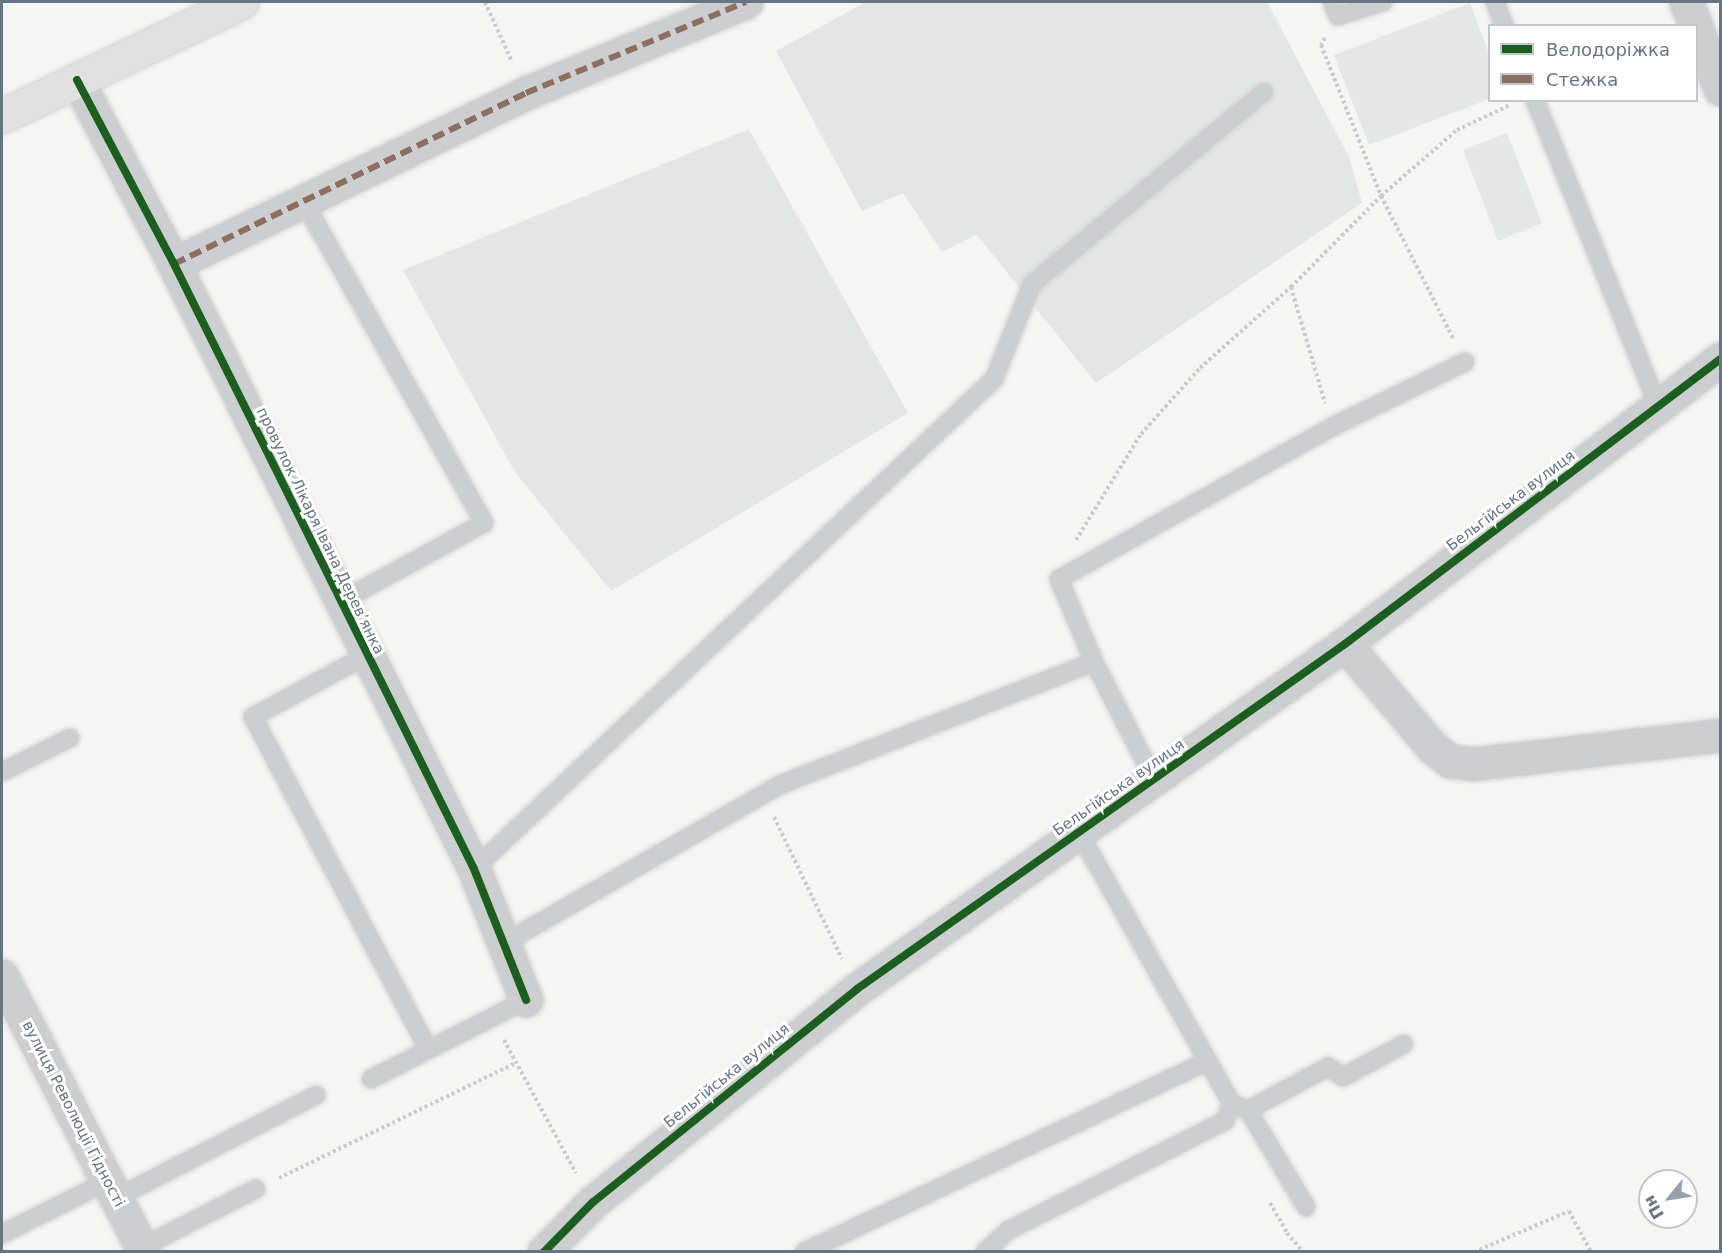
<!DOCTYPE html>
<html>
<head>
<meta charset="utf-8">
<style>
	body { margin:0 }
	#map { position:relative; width:1722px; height:1253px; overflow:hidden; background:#f5f5f4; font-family:"DejaVu Sans",sans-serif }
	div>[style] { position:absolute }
	.built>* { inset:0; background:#e4e5e5 }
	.green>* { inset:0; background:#e4e8e2 }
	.path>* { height:4px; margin-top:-2px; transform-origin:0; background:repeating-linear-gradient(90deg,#cacbcc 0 3px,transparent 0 6px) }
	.roads { filter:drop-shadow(0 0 2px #d1d2d3) drop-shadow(0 0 2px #d1d2d3) }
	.service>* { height:18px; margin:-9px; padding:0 9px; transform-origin:9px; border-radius:9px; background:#cdcecf }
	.minor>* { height:33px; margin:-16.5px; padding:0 16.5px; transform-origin:16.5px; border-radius:16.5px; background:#cdcecf }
	.secondary>* { height:33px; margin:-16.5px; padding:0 16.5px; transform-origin:16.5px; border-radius:16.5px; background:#e1e1e2 }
	.quiet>* { height:6px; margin-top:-3px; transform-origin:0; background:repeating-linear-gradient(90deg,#8d6e63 0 12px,transparent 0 18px) }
	.cycleway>* { height:8px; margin:-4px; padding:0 4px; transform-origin:4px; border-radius:4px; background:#1b5e20 }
	span { translate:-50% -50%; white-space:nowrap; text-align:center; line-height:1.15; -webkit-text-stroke:6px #fff; paint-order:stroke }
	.street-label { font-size:15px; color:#667484 }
	.frame { position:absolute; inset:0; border:3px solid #667484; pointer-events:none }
	.legend { position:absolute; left:1488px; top:24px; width:210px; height:78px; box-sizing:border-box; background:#fff; border:2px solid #c2c7ce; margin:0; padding:8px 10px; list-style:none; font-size:18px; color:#667484 }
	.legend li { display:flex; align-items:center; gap:12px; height:30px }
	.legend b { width:30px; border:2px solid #c2c7ce }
	.north { position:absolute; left:1638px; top:1169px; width:60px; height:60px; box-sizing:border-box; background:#fff; border:2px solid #c2c7ce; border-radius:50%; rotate:240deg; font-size:16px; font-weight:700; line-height:24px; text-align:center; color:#667484 }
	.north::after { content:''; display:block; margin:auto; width:21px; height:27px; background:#98a1ab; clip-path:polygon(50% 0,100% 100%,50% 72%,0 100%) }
</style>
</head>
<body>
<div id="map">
	<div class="built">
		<div style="clip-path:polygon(866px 2px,1267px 2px,1349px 157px,1362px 203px,1096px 383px,977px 235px,942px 252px,903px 193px,862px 211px,776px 51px)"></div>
		<div style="clip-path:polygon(749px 129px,908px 413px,611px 591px,515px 472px,403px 270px)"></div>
	</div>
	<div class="green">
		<div style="clip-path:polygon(1470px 3px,1489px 54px,1489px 99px,1369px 145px,1334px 55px)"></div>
		<div style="clip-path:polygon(1507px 133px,1542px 223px,1498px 241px,1463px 150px)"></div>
	</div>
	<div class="path">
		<div style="left:485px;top:2px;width:66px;rotate:65.8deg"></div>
		<div style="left:1325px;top:38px;width:8px;rotate:120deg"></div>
		<div style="left:1321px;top:45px;width:162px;rotate:68.3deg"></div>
		<div style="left:1381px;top:196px;width:161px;rotate:63.1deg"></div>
		<div style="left:1291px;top:287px;width:121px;rotate:73.7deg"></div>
		<div style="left:1076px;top:540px;width:124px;rotate:-58.5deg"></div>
		<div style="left:1141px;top:434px;width:89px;rotate:-48.2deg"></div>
		<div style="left:1200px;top:368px;width:122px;rotate:-41.7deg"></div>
		<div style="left:1291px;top:287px;width:128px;rotate:-45.3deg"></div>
		<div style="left:1381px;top:196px;width:101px;rotate:-41deg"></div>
		<div style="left:1457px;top:130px;width:59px;rotate:-25.3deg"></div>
		<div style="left:774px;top:817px;width:157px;rotate:64.4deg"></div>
		<div style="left:504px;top:1040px;width:151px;rotate:61.6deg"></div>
		<div style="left:279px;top:1178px;width:263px;rotate:-25.9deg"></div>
		<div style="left:1270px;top:1203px;width:34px;rotate:60deg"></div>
		<div style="left:1287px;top:1233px;width:25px;rotate:50deg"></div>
		<div style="left:1474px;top:1252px;width:103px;rotate:-23.3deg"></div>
		<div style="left:1569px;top:1211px;width:47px;rotate:61.8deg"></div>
	</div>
	<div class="roads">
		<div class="service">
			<div style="left:1332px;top:2px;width:15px;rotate:67deg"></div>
			<div style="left:1338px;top:16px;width:47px;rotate:-17.3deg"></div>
			<div style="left:1495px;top:2px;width:26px;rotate:69deg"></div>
			<div style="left:1535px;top:100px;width:330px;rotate:68.1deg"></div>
			<div style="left:304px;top:202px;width:368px;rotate:60.7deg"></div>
			<div style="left:484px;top:523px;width:164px;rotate:151.3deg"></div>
			<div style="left:367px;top:655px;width:130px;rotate:151.5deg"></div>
			<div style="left:253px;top:717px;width:375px;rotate:62.2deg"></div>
			<div style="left:1094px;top:662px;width:90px;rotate:-112.9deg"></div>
			<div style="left:1059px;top:579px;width:312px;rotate:-29.1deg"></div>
			<div style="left:1332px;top:427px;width:148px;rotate:-26deg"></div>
			<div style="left:2px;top:772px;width:76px;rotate:-26.6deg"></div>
			<div style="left:474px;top:869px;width:714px;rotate:-43.3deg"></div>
			<div style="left:994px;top:379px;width:102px;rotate:-68.2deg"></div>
			<div style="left:1032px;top:284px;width:301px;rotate:-39.6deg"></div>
			<div style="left:504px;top:943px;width:320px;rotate:-29.8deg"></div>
			<div style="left:782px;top:784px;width:335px;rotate:-21.4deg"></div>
			<div style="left:1094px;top:662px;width:134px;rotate:62.9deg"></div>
			<div style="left:371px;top:1079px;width:174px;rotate:-27deg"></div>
			<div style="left:1232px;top:1104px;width:17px;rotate:21deg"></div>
			<div style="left:1248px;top:1110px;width:91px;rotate:-28.3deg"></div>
			<div style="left:1328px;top:1067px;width:18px;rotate:34deg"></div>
			<div style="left:1343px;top:1077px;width:69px;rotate:-28.4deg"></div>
			<div style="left:1248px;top:1110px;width:113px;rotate:59.1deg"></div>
			<div style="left:116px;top:1198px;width:225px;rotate:-27.2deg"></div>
			<div style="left:2px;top:1234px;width:119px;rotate:-26.6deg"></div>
			<div style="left:142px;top:1247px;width:128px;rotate:-27deg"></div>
			<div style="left:804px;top:1252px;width:447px;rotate:-25.3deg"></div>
			<div style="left:985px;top:1252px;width:33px;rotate:-43deg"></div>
			<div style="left:1009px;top:1230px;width:242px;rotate:-26.8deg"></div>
			<div style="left:1225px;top:1121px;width:18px;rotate:-68deg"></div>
			<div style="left:1232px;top:1104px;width:312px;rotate:-119.4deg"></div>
		</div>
		<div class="minor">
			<div style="left:1686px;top:2px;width:26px;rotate:67deg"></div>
			<div style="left:1696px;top:27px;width:66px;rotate:68.8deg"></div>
			<div style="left:77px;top:80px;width:208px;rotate:62.2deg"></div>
			<div style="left:174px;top:264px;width:675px;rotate:63.62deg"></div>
			<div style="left:474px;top:869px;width:141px;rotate:68.3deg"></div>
			<div style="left:174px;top:264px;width:391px;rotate:-25.9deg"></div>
			<div style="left:526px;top:93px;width:238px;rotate:-22.5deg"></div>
			<div style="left:1345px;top:644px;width:135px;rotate:49.8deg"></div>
			<div style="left:1432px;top:747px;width:23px;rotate:38deg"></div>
			<div style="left:1450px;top:761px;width:23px;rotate:7deg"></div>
			<div style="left:1473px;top:764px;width:249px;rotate:-6.7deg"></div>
			<div style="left:2px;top:976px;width:310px;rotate:62.8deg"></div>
			<div style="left:544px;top:1252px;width:69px;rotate:-45.6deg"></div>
			<div style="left:592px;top:1203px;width:341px;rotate:-38.9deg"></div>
			<div style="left:857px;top:989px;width:598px;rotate:-35.26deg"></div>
			<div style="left:1345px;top:644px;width:471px;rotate:-37.2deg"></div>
		</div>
		<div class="secondary">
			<div style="left:2px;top:116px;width:265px;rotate:-25.5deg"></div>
		</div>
	</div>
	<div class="quiet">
		<div style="left:174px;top:264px;width:391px;rotate:-25.9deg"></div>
		<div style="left:526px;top:93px;width:238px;rotate:-22.5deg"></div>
	</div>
	<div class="cycleway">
		<div style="left:77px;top:80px;width:208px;rotate:62.2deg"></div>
		<div style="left:174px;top:264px;width:675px;rotate:63.62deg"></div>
		<div style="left:474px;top:869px;width:141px;rotate:68.3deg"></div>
		<div style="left:544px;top:1252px;width:69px;rotate:-45.6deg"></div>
		<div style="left:592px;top:1203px;width:341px;rotate:-38.9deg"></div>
		<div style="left:857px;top:989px;width:598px;rotate:-35.26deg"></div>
		<div style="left:1345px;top:644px;width:471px;rotate:-37.2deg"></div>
	</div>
	<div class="street-label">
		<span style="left:1511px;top:501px;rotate:-37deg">Бельгійська вулиця</span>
		<span style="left:320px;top:531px;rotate:64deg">провулок Лікаря Івана Деревʼянка</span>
		<span style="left:1119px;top:788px;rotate:-35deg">Бельгійська вулиця</span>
		<span style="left:727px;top:1076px;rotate:-39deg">Бельгійська вулиця</span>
		<span style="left:73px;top:1114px;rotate:63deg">вулиця Революції Гідності</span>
	</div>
	<div class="frame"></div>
	<ul class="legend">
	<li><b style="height:8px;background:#1b5e20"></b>Велодоріжка</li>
	<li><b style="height:8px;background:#8d6e63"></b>Стежка</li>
	</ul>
	<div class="north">Пн</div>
</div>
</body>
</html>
